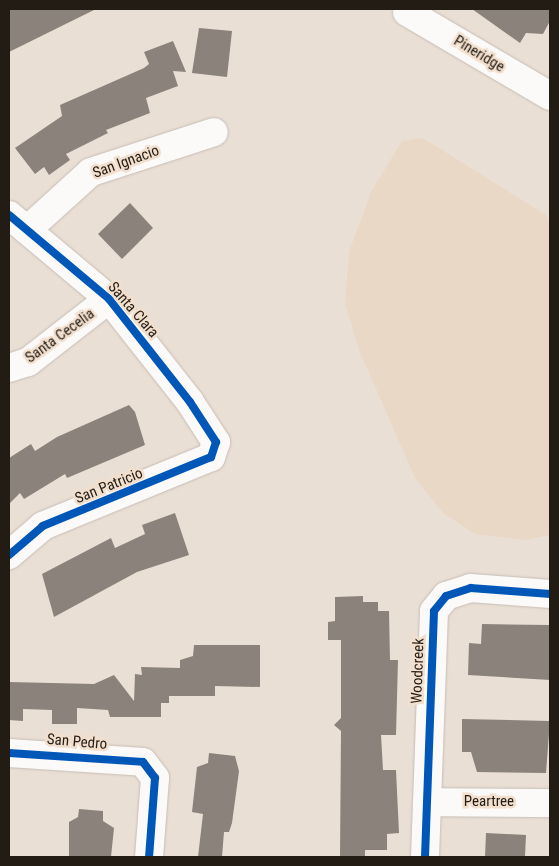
<!DOCTYPE html>
<html>
<head>
<meta charset="utf-8">
<style>
	body { margin:0 }
	#map { position:relative; width:559px; height:866px; overflow:hidden; background:#eadfd5; font-family:"Roboto Condensed",sans-serif }
	div>[style] { position:absolute }
	.built>* { inset:0; background:#ead8c6 }
	.building>* { inset:0; background:#8b837b }
	.roads { filter:drop-shadow(0 0 1px #c5bdb5) drop-shadow(0 0 1px #c5bdb5) }
	.minor>* { height:28px; margin:-14px; padding:0 14px; transform-origin:14px; border-radius:14px; background:#fcfaf9 }
	.cycleway>* { height:8px; margin:-4px; padding:0 4px; transform-origin:4px; border-radius:4px; background:#0057b8 }
	span { translate:-50% -50%; white-space:nowrap; text-align:center; line-height:1.15; -webkit-text-stroke:5px #f2dfcd; paint-order:stroke }
	.street-label { font-size:15px; color:#221c15 }
	.frame { position:absolute; inset:0; border:10px solid #221c15; pointer-events:none }
</style>
</head>
<body>
<div id="map">
	<div class="built">
		<div style="clip-path:polygon(423px 138px,546px 215px,550px 224px,550px 535px,525px 540px,475px 534px,443px 513px,415px 478px,359px 350px,345px 303px,349px 252px,372px 190px,402px 141px)"></div>
	</div>
	<div class="building">
		<div style="clip-path:polygon(9px 9px,96px 9px,9px 52px)"></div>
		<div style="clip-path:polygon(472px 9px,550px 9px,550px 21px,543px 34px,526px 33px,520px 43px)"></div>
		<div style="clip-path:polygon(199px 28px,232px 31px,227px 77px,192px 73px)"></div>
		<div style="clip-path:polygon(173px 41px,186px 72px,173px 71px,178px 86px,146px 98px,150px 113px,106px 130px,108px 133px,66px 154px,70px 160px,49px 175px,44px 167px,35px 174px,15px 148px,62px 116px,60px 105px,144px 68px,149px 64px,144px 52px)"></div>
		<div style="clip-path:polygon(130px 203px,153px 228px,122px 259px,98px 234px)"></div>
		<div style="clip-path:polygon(129px 405px,135px 412px,145px 445px,67px 478px,65px 474px,24px 499px,20px 493px,9px 504px,9px 458px,31px 444px,35px 451px,57px 437px)"></div>
		<div style="clip-path:polygon(175px 513px,189px 555px,137px 572px,54px 617px,42px 574px,111px 538px,115px 548px,145px 534px,142px 525px)"></div>
		<div style="clip-path:polygon(363px 596px,363px 602px,378px 602px,378px 611px,389px 611px,390px 660px,398px 660px,396px 735px,381px 735px,383px 770px,396px 770px,399px 833px,387px 834px,387px 850px,365px 850px,365px 857px,340px 857px,341px 731px,334px 725px,341px 718px,341px 640px,328px 640px,328px 622px,335px 621px,335px 597px)"></div>
		<div style="clip-path:polygon(482px 624px,550px 625px,550px 680px,468px 675px,469px 643px,481px 644px)"></div>
		<div style="clip-path:polygon(194px 645px,260px 645px,260px 687px,215px 686px,215px 696px,169px 696px,169px 703px,161px 703px,161px 717px,110px 717px,108px 710px,77px 708px,77px 724px,52px 724px,52px 710px,23px 709px,23px 721px,9px 720px,9px 682px,94px 684px,114px 675px,134px 701px,135px 674px,142px 675px,141px 667px,180px 668px,180px 660px,193px 656px)"></div>
		<div style="clip-path:polygon(462px 719px,550px 721px,546px 773px,477px 772px,471px 752px,462px 752px)"></div>
		<div style="clip-path:polygon(209px 753px,235px 756px,239px 771px,232px 823px,229px 832px,224px 832px,222px 857px,198px 857px,203px 814px,192px 812px,197px 767px,208px 763px)"></div>
		<div style="clip-path:polygon(79px 809px,103px 811px,103px 821px,114px 828px,111px 857px,69px 857px,69px 822px,78px 817px)"></div>
		<div style="clip-path:polygon(486px 833px,526px 835px,525px 857px,485px 857px)"></div>
	</div>
	<div class="roads">
		<div class="minor">
			<div style="left:407px;top:12px;width:166px;rotate:30.4deg"></div>
			<div style="left:9px;top:215px;width:131px;rotate:40deg"></div>
			<div style="left:109px;top:299px;width:131px;rotate:51.8deg"></div>
			<div style="left:190px;top:402px;width:48px;rotate:57deg"></div>
			<div style="left:216px;top:442px;width:16px;rotate:108deg"></div>
			<div style="left:211px;top:457px;width:182px;rotate:157.7deg"></div>
			<div style="left:43px;top:526px;width:45px;rotate:139.5deg"></div>
			<div style="left:27px;top:230px;width:86px;rotate:-42.2deg"></div>
			<div style="left:91px;top:172px;width:129px;rotate:-18deg"></div>
			<div style="left:9px;top:368px;width:20px;rotate:-18deg"></div>
			<div style="left:28px;top:362px;width:103px;rotate:-37.9deg"></div>
			<div style="left:9px;top:753px;width:134px;rotate:3.8deg"></div>
			<div style="left:143px;top:762px;width:20px;rotate:53deg"></div>
			<div style="left:155px;top:778px;width:79px;rotate:94.3deg"></div>
			<div style="left:427px;top:802px;width:123px;rotate:0.5deg"></div>
			<div style="left:425px;top:857px;width:246px;rotate:-87.9deg"></div>
			<div style="left:434px;top:611px;width:19px;rotate:-51deg"></div>
			<div style="left:446px;top:596px;width:26px;rotate:-18deg"></div>
			<div style="left:471px;top:588px;width:79px;rotate:4.3deg"></div>
		</div>
	</div>
	<div class="cycleway">
		<div style="left:9px;top:215px;width:131px;rotate:40deg"></div>
		<div style="left:109px;top:299px;width:131px;rotate:51.8deg"></div>
		<div style="left:190px;top:402px;width:48px;rotate:57deg"></div>
		<div style="left:216px;top:442px;width:16px;rotate:108deg"></div>
		<div style="left:211px;top:457px;width:182px;rotate:157.7deg"></div>
		<div style="left:43px;top:526px;width:45px;rotate:139.5deg"></div>
		<div style="left:9px;top:753px;width:134px;rotate:3.8deg"></div>
		<div style="left:143px;top:762px;width:20px;rotate:53deg"></div>
		<div style="left:155px;top:778px;width:79px;rotate:94.3deg"></div>
		<div style="left:425px;top:857px;width:246px;rotate:-87.9deg"></div>
		<div style="left:434px;top:611px;width:19px;rotate:-51deg"></div>
		<div style="left:446px;top:596px;width:26px;rotate:-18deg"></div>
		<div style="left:471px;top:588px;width:79px;rotate:4.3deg"></div>
	</div>
	<div class="street-label">
		<span style="left:479px;top:54px;rotate:31deg">Pineridge</span>
		<span style="left:126px;top:162px;rotate:-20deg">San Ignacio</span>
		<span style="left:133px;top:310px;rotate:49deg">Santa Clara</span>
		<span style="left:60px;top:336px;rotate:-36deg">Santa Cecelia</span>
		<span style="left:109px;top:486px;rotate:-22deg">San Patricio</span>
		<span style="left:418px;top:671px;rotate:-88deg">Woodcreek</span>
		<span style="left:77px;top:742px;rotate:5deg">San Pedro</span>
		<span style="left:489px;top:802px">Peartree</span>
	</div>
	<div class="frame"></div>
</div>
</body>
</html>
